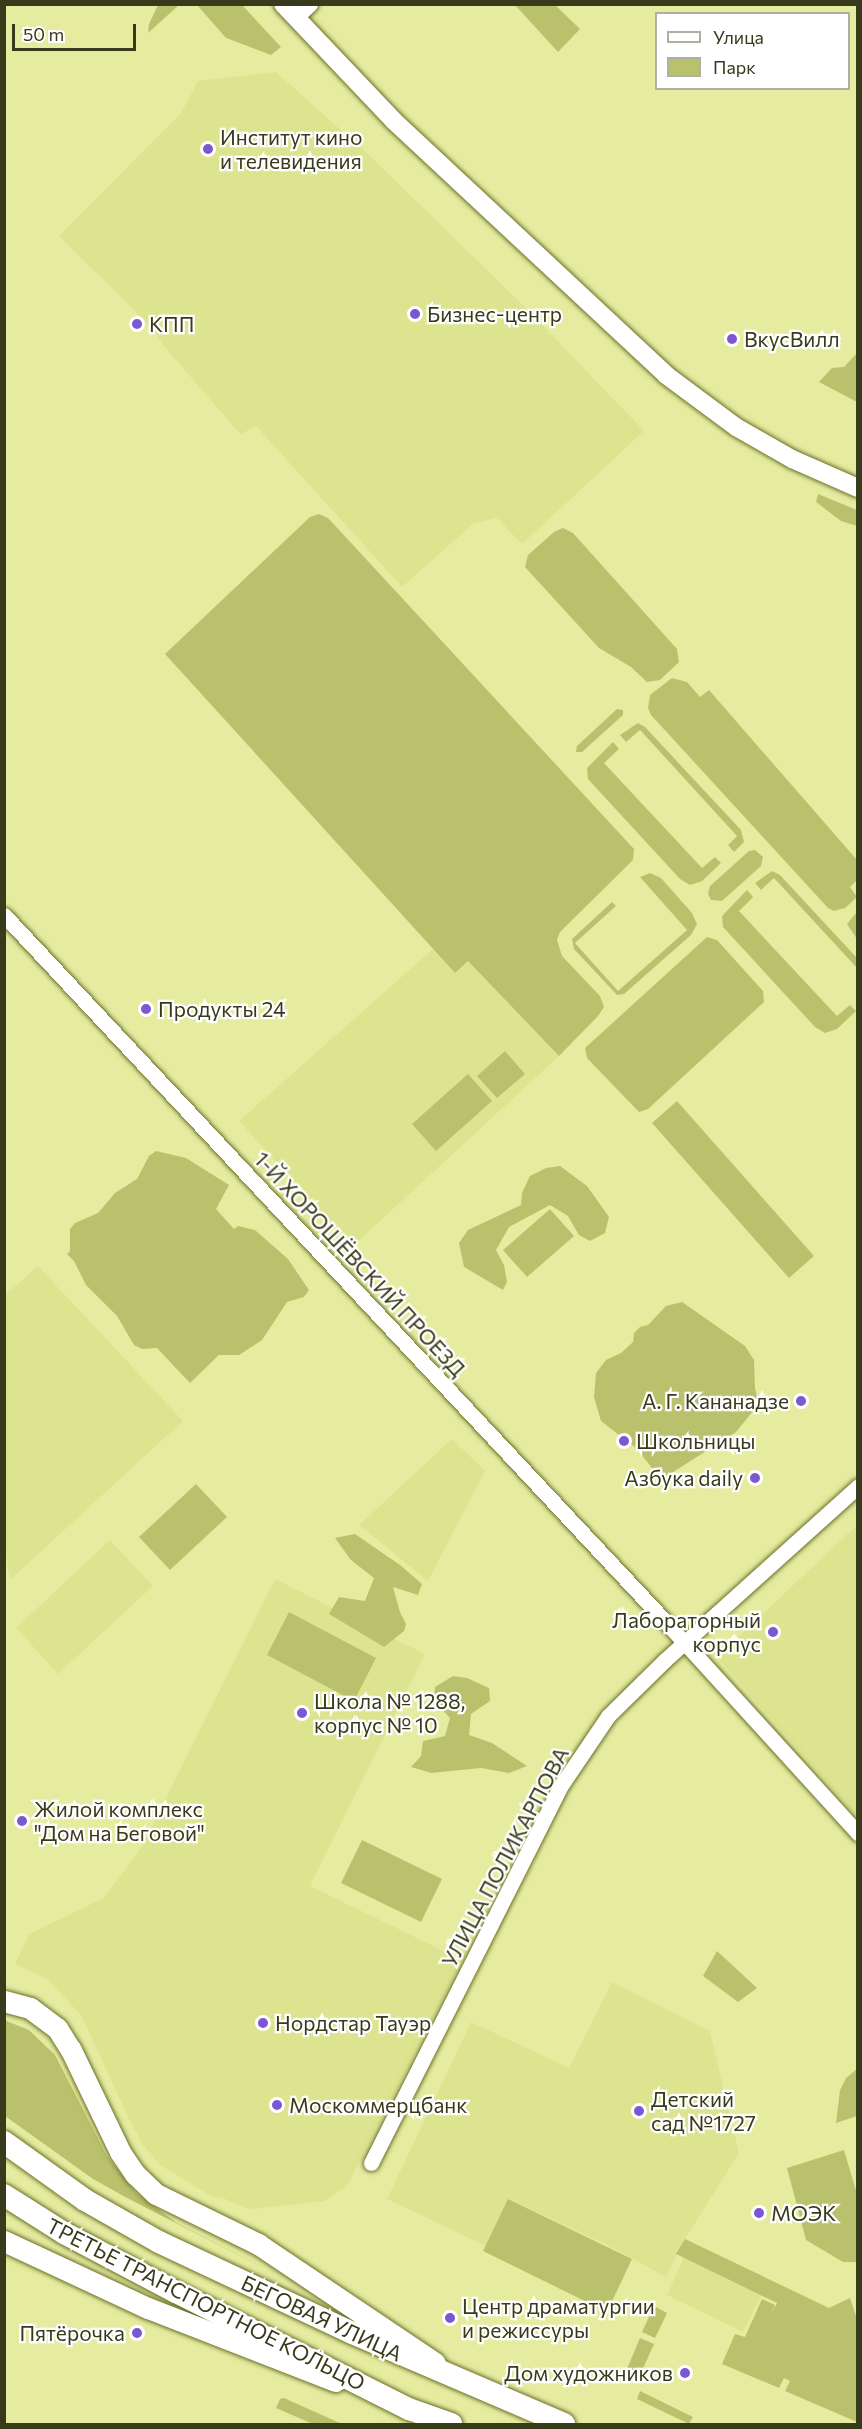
<!DOCTYPE html>
<html>
<head>
<meta charset="utf-8">
<style>
	body { margin:0 }
	#map { position:relative; width:862px; height:2429px; overflow:hidden; background:#e5eca0; font-family:Commissioner,sans-serif }
	div>[style] { position:absolute }
	.built>* { inset:0; background:#dde490 }
	.green>* { inset:0; background:#bac16d }
	.roads { filter:drop-shadow(0 0 2px #6c7127) drop-shadow(0 0 2px #6c7127) }
	.minor>* { height:15px; margin:-7.5px; padding:0 7.5px; transform-origin:7.5px; border-radius:7.5px; background:#fff }
	.tertiary>* { height:18px; margin:-9px; padding:0 9px; transform-origin:9px; border-radius:9px; background:#fff }
	.secondary>* { height:21px; margin:-10.5px; padding:0 10.5px; transform-origin:10.5px; border-radius:10.5px; background:#fff }
	.primary>* { height:22px; margin:-11px; padding:0 11px; transform-origin:11px; border-radius:11px; background:#fff }
	.dots>* { width:16px; height:16px; translate:-50% -50%; box-sizing:border-box; border:3px solid #fff; border-radius:50% }
	span { translate:-50% -50%; white-space:nowrap; text-align:center; line-height:1.15; -webkit-text-stroke:4.5px #fff; paint-order:stroke }
	.poi-label { font-size:21px; color:#373a1b }
	.left { translate:0 -50%; text-align:left }
	.right { translate:-100% -50%; text-align:right }
	.street-label { font-size:21px; color:#373a1b }
	.frame { position:absolute; inset:0; border:6px solid #373a1b; pointer-events:none }
	.legend { position:absolute; left:655px; top:12px; width:195px; height:78px; box-sizing:border-box; background:#fff; border:2px solid #afb0a4; margin:0; padding:8px 10px; list-style:none; font-size:18px; color:#373a1b }
	.legend li { display:flex; align-items:center; gap:12px; height:30px }
	.legend b { width:30px; border:2px solid #afb0a4 }
	.scale { position:absolute; left:12px; top:24px; width:124px; height:27px; box-sizing:border-box; border:3px solid #373a1b; border-top:0; padding-left:8px; font-size:18px; line-height:21px; white-space:nowrap; color:#373a1b; -webkit-text-stroke:4px #fff; paint-order:stroke }
</style>
</head>
<body>
<div id="map">
	<div class="built">
		<div style="clip-path:polygon(276px 72px,370px 156px,526px 308px,644px 431px,522px 544px,497px 518px,474px 523px,402px 587px,255px 425px,241px 435px,163px 345px,153px 329px,59px 236px,181px 113px,198px 81px)"></div>
		<div style="clip-path:polygon(433px 949px,455px 973px,468px 960px,559px 1056px,353px 1246px,239px 1121px)"></div>
		<div style="clip-path:polygon(38px 1266px,183px 1421px,10px 1580px,4px 1544px,5px 1295px)"></div>
		<div style="clip-path:polygon(452px 1439px,485px 1471px,428px 1581px,359px 1525px)"></div>
		<div style="clip-path:polygon(857px 1525px,857px 1816px,717px 1657px)"></div>
		<div style="clip-path:polygon(110px 1540px,153px 1586px,58px 1674px,16px 1628px)"></div>
		<div style="clip-path:polygon(275px 1579px,425px 1654px,310px 1886px,462px 1960px,347px 2186px,324px 2201px,255px 2209px,245px 2208px,223px 2198px,212px 2197px,159px 2164px,143px 2145px,129px 2119px,81px 2015px,47px 1979px,15px 1964px,29px 1934px,104px 1898px,140px 1850px)"></div>
		<div style="clip-path:polygon(612px 1982px,710px 2031px,739px 2153px,685px 2239px,666px 2277px,607px 2245px,509px 2199px,486px 2246px,387px 2199px,471px 2022px,569px 2068px)"></div>
		<div style="clip-path:polygon(684px 2257px,762px 2294px,743px 2332px,667px 2295px)"></div>
	</div>
	<div class="green">
		<div style="clip-path:polygon(158px 5px,179px 5px,148px 33px,149px 24px)"></div>
		<div style="clip-path:polygon(197px 5px,242px 5px,281px 47px,271px 55px,226px 38px)"></div>
		<div style="clip-path:polygon(515px 5px,555px 5px,580px 29px,558px 52px)"></div>
		<div style="clip-path:polygon(857px 353px,857px 402px,819px 382px,832px 368px,844px 367px)"></div>
		<div style="clip-path:polygon(818px 494px,857px 510px,857px 526px,841px 521px,816px 502px)"></div>
		<div style="clip-path:polygon(319px 514px,328px 518px,634px 849px,633px 860px,560px 932px,557px 940px,562px 956px,600px 996px,604px 1007px,598px 1016px,559px 1056px,468px 961px,455px 973px,165px 654px,310px 517px)"></div>
		<div style="clip-path:polygon(563px 528px,573px 533px,677px 649px,679px 662px,660px 680px,647px 682px,631px 667px,599px 648px,525px 567px,528px 555px,554px 532px)"></div>
		<div style="clip-path:polygon(672px 678px,687px 682px,700px 697px,709px 690px,857px 860px,857px 880px,850px 887px,857px 897px,845px 908px,834px 911px,828px 908px,651px 715px,648px 708px,650px 695px)"></div>
		<div style="clip-path:polygon(617px 709px,623px 710px,623px 715px,582px 752px,576px 752px,577px 746px)"></div>
		<div style="clip-path:polygon(638px 723px,645px 727px,741px 830px,744px 842px,734px 852px,728px 845px,737px 836px,640px 730px,626px 742px,620px 735px)"></div>
		<div style="clip-path:polygon(613px 742px,619px 749px,604px 763px,702px 868px,715px 857px,721px 863px,702px 881px,690px 885px,680px 879px,588px 779px,587px 768px)"></div>
		<div style="clip-path:polygon(755px 850px,763px 857px,761px 866px,722px 901px,711px 900px,708px 894px,710px 886px,749px 851px)"></div>
		<div style="clip-path:polygon(772px 871px,780px 875px,857px 958px,857px 968px,774px 878px,761px 890px,755px 883px)"></div>
		<div style="clip-path:polygon(650px 873px,661px 878px,692px 913px,697px 924px,691px 935px,624px 994px,617px 995px,574px 949px,572px 939px,612px 902px,616px 906px,575px 943px,618px 991px,687px 930px,640px 877px)"></div>
		<div style="clip-path:polygon(747px 890px,753px 897px,739px 911px,837px 1016px,850px 1005px,856px 1011px,837px 1029px,825px 1033px,815px 1027px,723px 927px,722px 916px)"></div>
		<div style="clip-path:polygon(857px 912px,857px 939px,847px 924px)"></div>
		<div style="clip-path:polygon(707px 937px,717px 940px,763px 991px,764px 1002px,648px 1109px,639px 1112px,587px 1058px,585px 1048px)"></div>
		<div style="clip-path:polygon(505px 1051px,525px 1074px,497px 1098px,477px 1076px)"></div>
		<div style="clip-path:polygon(468px 1074px,492px 1101px,436px 1151px,412px 1124px)"></div>
		<div style="clip-path:polygon(677px 1101px,814px 1256px,789px 1278px,652px 1123px)"></div>
		<div style="clip-path:polygon(156px 1151px,186px 1158px,229px 1185px,216px 1209px,234px 1229px,238px 1226px,255px 1230px,288px 1259px,309px 1290px,304px 1297px,287px 1302px,262px 1340px,239px 1355px,219px 1355px,190px 1383px,157px 1348px,142px 1349px,134px 1345px,117px 1316px,86px 1285px,74px 1261px,67px 1254px,70px 1251px,70px 1229px,75px 1223px,98px 1213px,115px 1193px,137px 1179px,149px 1156px)"></div>
		<div style="clip-path:polygon(560px 1166px,587px 1186px,609px 1217px,605px 1233px,590px 1241px,579px 1235px,568px 1216px,550px 1205px,509px 1227px,496px 1250px,504px 1265px,507px 1282px,503px 1290px,464px 1267px,459px 1243px,468px 1230px,521px 1205px,522px 1193px,530px 1176px,546px 1168px)"></div>
		<div style="clip-path:polygon(550px 1209px,574px 1236px,527px 1277px,503px 1250px)"></div>
		<div style="clip-path:polygon(682px 1302px,745px 1346px,754px 1360px,755px 1388px,759px 1404px,736px 1432px,667px 1476px,652px 1468px,636px 1448px,601px 1421px,594px 1397px,596px 1373px,606px 1360px,621px 1353px,633px 1342px,634px 1333px,640px 1327px,648px 1325px,666px 1306px)"></div>
		<div style="clip-path:polygon(196px 1484px,227px 1517px,170px 1570px,139px 1537px)"></div>
		<div style="clip-path:polygon(355px 1534px,400px 1565px,422px 1584px,418px 1595px,393px 1587px,400px 1612px,406px 1624px,404px 1631px,384px 1647px,329px 1614px,339px 1597px,365px 1601px,374px 1578px,351px 1560px,335px 1538px)"></div>
		<div style="clip-path:polygon(289px 1612px,376px 1658px,354px 1701px,267px 1655px)"></div>
		<div style="clip-path:polygon(453px 1676px,467px 1678px,489px 1688px,490px 1701px,471px 1714px,469px 1735px,492px 1743px,527px 1766px,509px 1773px,481px 1768px,431px 1773px,411px 1767px,421px 1756px,423px 1741px,445px 1736px,450px 1718px,434px 1701px,435px 1687px)"></div>
		<div style="clip-path:polygon(362px 1840px,442px 1879px,421px 1922px,341px 1883px)"></div>
		<div style="clip-path:polygon(717px 1951px,757px 1988px,738px 2002px,703px 1976px)"></div>
		<div style="clip-path:polygon(4px 2020px,29px 2030px,55px 2055px,107px 2156px,136px 2193px,177px 2223px,264px 2268px,127px 2198px,93px 2179px,5px 2116px)"></div>
		<div style="clip-path:polygon(857px 2069px,857px 2116px,836px 2123px,840px 2090px,846px 2078px)"></div>
		<div style="clip-path:polygon(844px 2150px,857px 2194px,857px 2262px,843px 2262px,806px 2240px,787px 2168px)"></div>
		<div style="clip-path:polygon(508px 2199px,632px 2259px,607px 2312px,483px 2251px)"></div>
		<div style="clip-path:polygon(685px 2239px,829px 2308px,850px 2298px,857px 2319px,857px 2422px,785px 2391px,790px 2381px,784px 2378px,779px 2388px,722px 2364px,735px 2334px,745px 2337px,762px 2299px,775px 2305px,771px 2314px,777px 2303px,676px 2254px)"></div>
		<div style="clip-path:polygon(654px 2306px,667px 2313px,655px 2338px,642px 2332px)"></div>
		<div style="clip-path:polygon(640px 2338px,654px 2344px,637px 2382px,624px 2376px)"></div>
		<div style="clip-path:polygon(640px 2391px,693px 2417px,689px 2424px,637px 2399px)"></div>
		<div style="clip-path:polygon(284px 2398px,342px 2424px,313px 2424px,276px 2408px,280px 2399px)"></div>
	</div>
	<div class="roads">
		<div class="minor">
			<div style="left:295px;top:18px;width:21px;rotate:-43deg"></div>
			<div style="left:4px;top:915px;width:964px;rotate:46.89deg"></div>
			<div style="left:663px;top:1619px;width:290px;rotate:47.7deg"></div>
			<div style="left:371px;top:2163px;width:424px;rotate:-63.3deg"></div>
			<div style="left:562px;top:1784px;width:82px;rotate:-55.9deg"></div>
			<div style="left:608px;top:1716px;width:80px;rotate:-44.5deg"></div>
			<div style="left:665px;top:1660px;width:260px;rotate:-42deg"></div>
		</div>
		<div class="tertiary">
			<div style="left:283px;top:4px;width:161px;rotate:46.5deg"></div>
			<div style="left:394px;top:121px;width:372px;rotate:43deg"></div>
			<div style="left:666px;top:375px;width:87px;rotate:36.6deg"></div>
			<div style="left:736px;top:427px;width:64px;rotate:29.7deg"></div>
			<div style="left:792px;top:459px;width:72px;rotate:23.7deg"></div>
		</div>
		<div class="secondary">
			<div style="left:4px;top:2001px;width:27px;rotate:15deg"></div>
			<div style="left:30px;top:2008px;width:34px;rotate:37deg"></div>
			<div style="left:57px;top:2028px;width:26px;rotate:58deg"></div>
			<div style="left:71px;top:2050px;width:113px;rotate:64.3deg"></div>
			<div style="left:120px;top:2152px;width:27px;rotate:56deg"></div>
			<div style="left:135px;top:2174px;width:29px;rotate:44deg"></div>
			<div style="left:156px;top:2194px;width:114px;rotate:26.1deg"></div>
			<div style="left:258px;top:2244px;width:213px;rotate:33.9deg"></div>
			<div style="left:4px;top:2241px;width:159px;rotate:25deg"></div>
			<div style="left:148px;top:2308px;width:201px;rotate:21.3deg"></div>
		</div>
		<div class="primary">
			<div style="left:4px;top:2142px;width:100px;rotate:35.6deg"></div>
			<div style="left:85px;top:2200px;width:85px;rotate:29.6deg"></div>
			<div style="left:159px;top:2242px;width:213px;rotate:25.2deg"></div>
			<div style="left:352px;top:2333px;width:231px;rotate:23.2deg"></div>
			<div style="left:4px;top:2195px;width:71px;rotate:32.3deg"></div>
			<div style="left:64px;top:2233px;width:127px;rotate:27.8deg"></div>
			<div style="left:176px;top:2292px;width:261px;rotate:26.7deg"></div>
			<div style="left:409px;top:2409px;width:45px;rotate:19.7deg"></div>
		</div>
	</div>
	<div class="dots">
		<div style="left:208px;top:149px;background:#7b58d2"></div>
		<div style="left:415px;top:314px;background:#7b58d2"></div>
		<div style="left:137px;top:324px;background:#7b58d2"></div>
		<div style="left:732px;top:339px;background:#7b58d2"></div>
		<div style="left:146px;top:1009px;background:#7b58d2"></div>
		<div style="left:801px;top:1401px;background:#7b58d2"></div>
		<div style="left:624px;top:1441px;background:#7b58d2"></div>
		<div style="left:755px;top:1478px;background:#7b58d2"></div>
		<div style="left:773px;top:1632px;background:#7b58d2"></div>
		<div style="left:302px;top:1713px;background:#7b58d2"></div>
		<div style="left:22px;top:1821px;background:#7b58d2"></div>
		<div style="left:263px;top:2023px;background:#7b58d2"></div>
		<div style="left:277px;top:2105px;background:#7b58d2"></div>
		<div style="left:639px;top:2111px;background:#7b58d2"></div>
		<div style="left:759px;top:2213px;background:#7b58d2"></div>
		<div style="left:450px;top:2318px;background:#7b58d2"></div>
		<div style="left:137px;top:2333px;background:#7b58d2"></div>
		<div style="left:685px;top:2373px;background:#7b58d2"></div>
	</div>
	<div class="poi-label">
		<span class="left" style="left:220px;top:149px">Институт кино<br>и телевидения</span>
		<span class="left" style="left:427px;top:314px">Бизнес-центр</span>
		<span class="left" style="left:149px;top:324px">КПП</span>
		<span class="left" style="left:744px;top:339px">ВкусВилл</span>
		<span class="left" style="left:158px;top:1009px">Продукты 24</span>
		<span class="right" style="left:789px;top:1401px">А. Г. Кананадзе</span>
		<span class="left" style="left:636px;top:1441px">Школьницы</span>
		<span class="right" style="left:743px;top:1478px">Азбука daily</span>
		<span class="right" style="left:761px;top:1632px">Лабораторный<br>корпус</span>
		<span class="left" style="left:314px;top:1713px">Школа № 1288,<br>корпус № 10</span>
		<span class="left" style="left:34px;top:1821px">Жилой комплекс<br>"Дом на Беговой"</span>
		<span class="left" style="left:275px;top:2023px">Нордстар Тауэр</span>
		<span class="left" style="left:651px;top:2111px">Детский<br>сад №1727</span>
		<span class="left" style="left:289px;top:2105px">Москоммерцбанк</span>
		<span class="left" style="left:771px;top:2213px">МОЭК</span>
		<span class="left" style="left:462px;top:2318px">Центр драматургии<br>и режиссуры</span>
		<span class="right" style="left:125px;top:2333px">Пятёрочка</span>
		<span class="right" style="left:673px;top:2373px">Дом художников</span>
	</div>
	<div class="street-label">
		<span style="left:360px;top:1264px;rotate:47deg">1-Й ХОРОШЁВСКИЙ ПРОЕЗД</span>
		<span style="left:505px;top:1857px;rotate:-62deg">УЛИЦА ПОЛИКАРПОВА</span>
		<span style="left:206px;top:2304px;rotate:27deg">ТРЕТЬЕ ТРАНСПОРТНОЕ КОЛЬЦО</span>
		<span style="left:322px;top:2318px;rotate:25deg">БЕГОВАЯ УЛИЦА</span>
	</div>
	<div class="frame"></div>
	<ul class="legend">
	<li><b style="height:8px;background:#fff"></b>Улица</li>
	<li><b style="height:16px;background:#bac16d"></b>Парк</li>
	</ul>
	<div class="scale">50 m</div>
</div>
</body>
</html>
